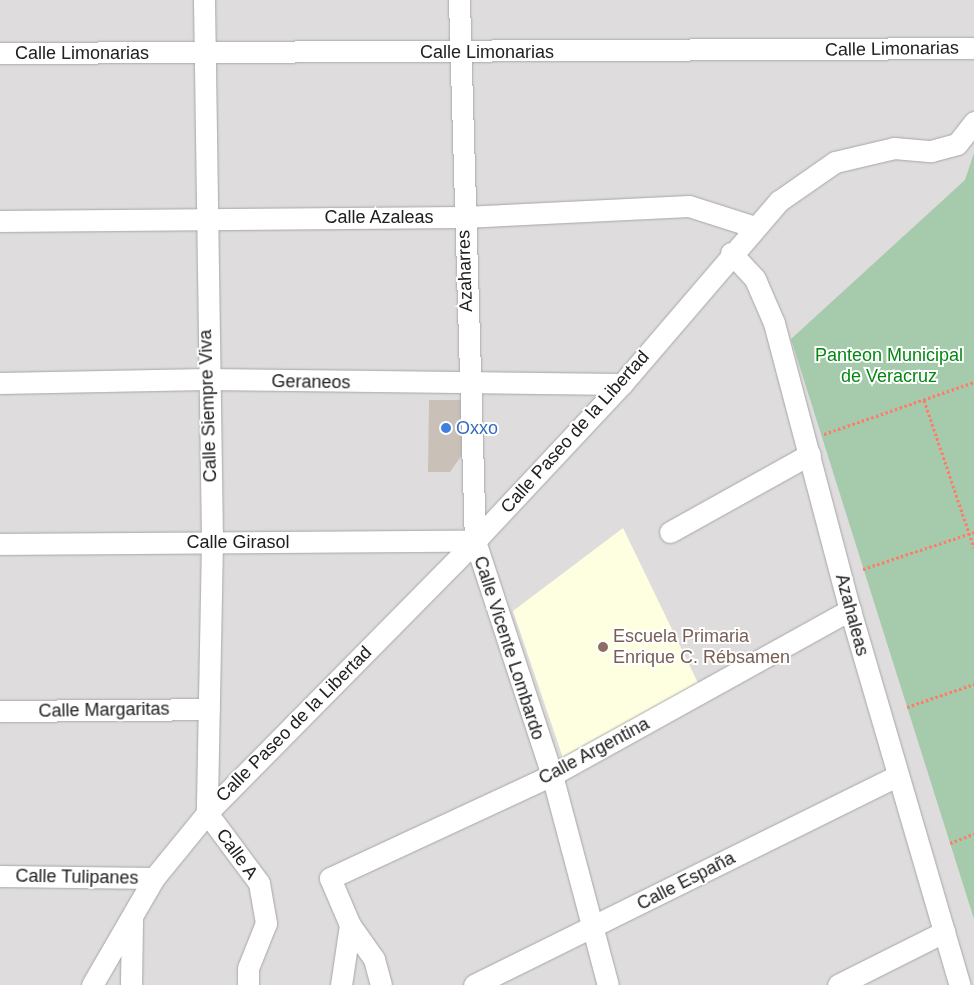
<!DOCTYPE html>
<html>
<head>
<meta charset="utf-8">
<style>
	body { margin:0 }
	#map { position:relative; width:974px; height:985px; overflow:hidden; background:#f1ede5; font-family:Arial,sans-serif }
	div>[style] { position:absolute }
	.residential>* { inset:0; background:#dedcdc }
	.education>* { inset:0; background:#feffe0 }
	.cemetery>* { inset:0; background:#a5cbac }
	.building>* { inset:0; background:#c9c0b8 }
	.path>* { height:3px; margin-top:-1.5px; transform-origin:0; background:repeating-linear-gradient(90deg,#ff7c68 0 2.5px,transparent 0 5px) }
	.roads { filter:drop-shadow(0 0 1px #a7a7a7) drop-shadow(0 0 1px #a7a7a7) }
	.minor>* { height:21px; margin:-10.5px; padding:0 10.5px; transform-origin:10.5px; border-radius:10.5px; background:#fff }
	.dots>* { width:14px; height:14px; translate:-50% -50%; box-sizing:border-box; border:2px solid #fff; border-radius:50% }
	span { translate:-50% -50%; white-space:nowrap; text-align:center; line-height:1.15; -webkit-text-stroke:4px #fff; paint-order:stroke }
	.street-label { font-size:18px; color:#202020 }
	.park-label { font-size:18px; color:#048713 }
	.shop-label { font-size:18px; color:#366cbe }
	.left { translate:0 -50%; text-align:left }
	.education-label { font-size:18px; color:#785e54 }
</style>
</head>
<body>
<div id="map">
	<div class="residential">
		<div style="clip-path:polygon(0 0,974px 0,974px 985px,0 985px)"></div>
	</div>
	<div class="education">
		<div style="clip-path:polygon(623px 528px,698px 683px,563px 758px,513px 611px)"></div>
	</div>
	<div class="cemetery">
		<div style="clip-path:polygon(974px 153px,974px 919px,791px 339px,965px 180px)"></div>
	</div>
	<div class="building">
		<div style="clip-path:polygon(429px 400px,463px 400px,462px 455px,450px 472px,428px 472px)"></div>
	</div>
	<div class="path">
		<div style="left:924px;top:400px;width:156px;rotate:71.3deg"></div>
		<div style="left:824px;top:434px;width:159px;rotate:-19.1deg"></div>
		<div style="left:863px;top:569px;width:117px;rotate:-18.4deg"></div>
		<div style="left:907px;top:707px;width:71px;rotate:-18.9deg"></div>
		<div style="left:950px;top:843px;width:26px;rotate:-21deg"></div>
	</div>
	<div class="roads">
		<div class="minor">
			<div style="left:204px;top:0;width:542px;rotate:89.15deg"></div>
			<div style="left:212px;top:542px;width:271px;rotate:91.1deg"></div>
			<div style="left:459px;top:0;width:541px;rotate:88.31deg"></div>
			<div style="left:475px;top:541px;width:246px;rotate:71.8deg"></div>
			<div style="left:552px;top:775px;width:217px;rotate:75.1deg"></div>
			<div style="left:0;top:53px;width:974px;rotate:-0.29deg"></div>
			<div style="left:0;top:221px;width:463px;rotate:-0.5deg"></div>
			<div style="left:463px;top:217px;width:226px;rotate:-2.8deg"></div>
			<div style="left:689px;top:206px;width:69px;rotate:17.7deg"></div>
			<div style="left:731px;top:253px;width:35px;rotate:47deg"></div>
			<div style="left:755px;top:279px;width:48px;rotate:66.6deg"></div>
			<div style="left:774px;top:323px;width:297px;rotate:75.2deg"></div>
			<div style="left:850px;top:610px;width:391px;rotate:73.7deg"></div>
			<div style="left:0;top:383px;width:207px;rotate:-1.1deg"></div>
			<div style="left:207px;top:379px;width:415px;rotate:0.7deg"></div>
			<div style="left:670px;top:532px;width:160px;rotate:-29.1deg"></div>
			<div style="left:0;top:544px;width:475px;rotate:-0.4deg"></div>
			<div style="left:0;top:711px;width:209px;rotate:-0.5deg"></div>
			<div style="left:207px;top:813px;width:87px;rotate:53.4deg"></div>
			<div style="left:259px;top:883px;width:41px;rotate:80.1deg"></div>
			<div style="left:266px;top:923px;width:48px;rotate:111.8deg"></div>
			<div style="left:248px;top:968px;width:17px;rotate:90deg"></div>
			<div style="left:0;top:876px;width:154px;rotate:0.7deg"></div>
			<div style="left:350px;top:925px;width:42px;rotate:54.8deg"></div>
			<div style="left:374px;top:959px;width:27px;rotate:75deg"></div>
			<div style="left:92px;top:985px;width:124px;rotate:-59.9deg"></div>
			<div style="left:154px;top:878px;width:84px;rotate:-50.8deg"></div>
			<div style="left:207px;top:813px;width:382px;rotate:-45.4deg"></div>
			<div style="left:475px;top:541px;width:215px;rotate:-46.9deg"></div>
			<div style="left:622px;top:384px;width:241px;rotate:-49.4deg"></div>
			<div style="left:779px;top:201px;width:68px;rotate:-34.9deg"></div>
			<div style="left:835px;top:162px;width:61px;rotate:-13.3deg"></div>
			<div style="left:894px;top:148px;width:37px;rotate:5deg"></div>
			<div style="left:931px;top:151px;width:27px;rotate:-15deg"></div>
			<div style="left:957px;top:144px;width:28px;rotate:-52deg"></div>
			<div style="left:131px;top:985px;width:67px;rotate:-89.1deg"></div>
			<div style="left:341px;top:985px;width:61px;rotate:-81.5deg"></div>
			<div style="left:350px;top:925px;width:51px;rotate:-113.1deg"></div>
			<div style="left:330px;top:878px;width:245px;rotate:-24.9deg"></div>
			<div style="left:552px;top:775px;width:341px;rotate:-29deg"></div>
			<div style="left:474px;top:985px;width:473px;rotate:-26.3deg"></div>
			<div style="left:838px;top:985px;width:119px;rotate:-26.6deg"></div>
		</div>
	</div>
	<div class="dots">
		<div style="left:446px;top:428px;background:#3f7fe0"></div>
		<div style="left:603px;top:647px;background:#8d6e63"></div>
	</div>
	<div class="street-label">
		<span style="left:892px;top:49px;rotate:-1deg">Calle Limonarias</span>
		<span style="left:487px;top:52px">Calle Limonarias</span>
		<span style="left:82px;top:53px">Calle Limonarias</span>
		<span style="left:379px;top:217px">Calle Azaleas</span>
		<span style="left:465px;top:271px;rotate:-92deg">Azaharres</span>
		<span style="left:311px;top:382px;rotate:1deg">Geraneos</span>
		<span style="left:208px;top:406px;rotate:-92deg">Calle Siempre Viva</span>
		<span style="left:575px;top:432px;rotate:-48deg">Calle Paseo de la Libertad</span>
		<span style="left:238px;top:542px">Calle Girasol</span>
		<span style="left:852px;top:615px;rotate:75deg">Azahaleas</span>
		<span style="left:509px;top:648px;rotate:72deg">Calle Vicente Lombardo</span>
		<span style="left:104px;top:710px;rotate:-1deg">Calle Margaritas</span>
		<span style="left:294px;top:724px;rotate:-45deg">Calle Paseo de la Libertad</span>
		<span style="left:594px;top:751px;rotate:-28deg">Calle Argentina</span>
		<span style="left:237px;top:854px;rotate:54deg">Calle A</span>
		<span style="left:77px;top:877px;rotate:1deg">Calle Tulipanes</span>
		<span style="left:686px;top:881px;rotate:-27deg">Calle España</span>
	</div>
	<div class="park-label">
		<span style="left:889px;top:366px">Panteon Municipal<br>de Veracruz</span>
	</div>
	<div class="shop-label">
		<span class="left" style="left:456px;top:428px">Oxxo</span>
	</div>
	<div class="education-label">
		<span class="left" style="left:613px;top:647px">Escuela Primaria<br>Enrique C. Rébsamen</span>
	</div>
</div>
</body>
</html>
